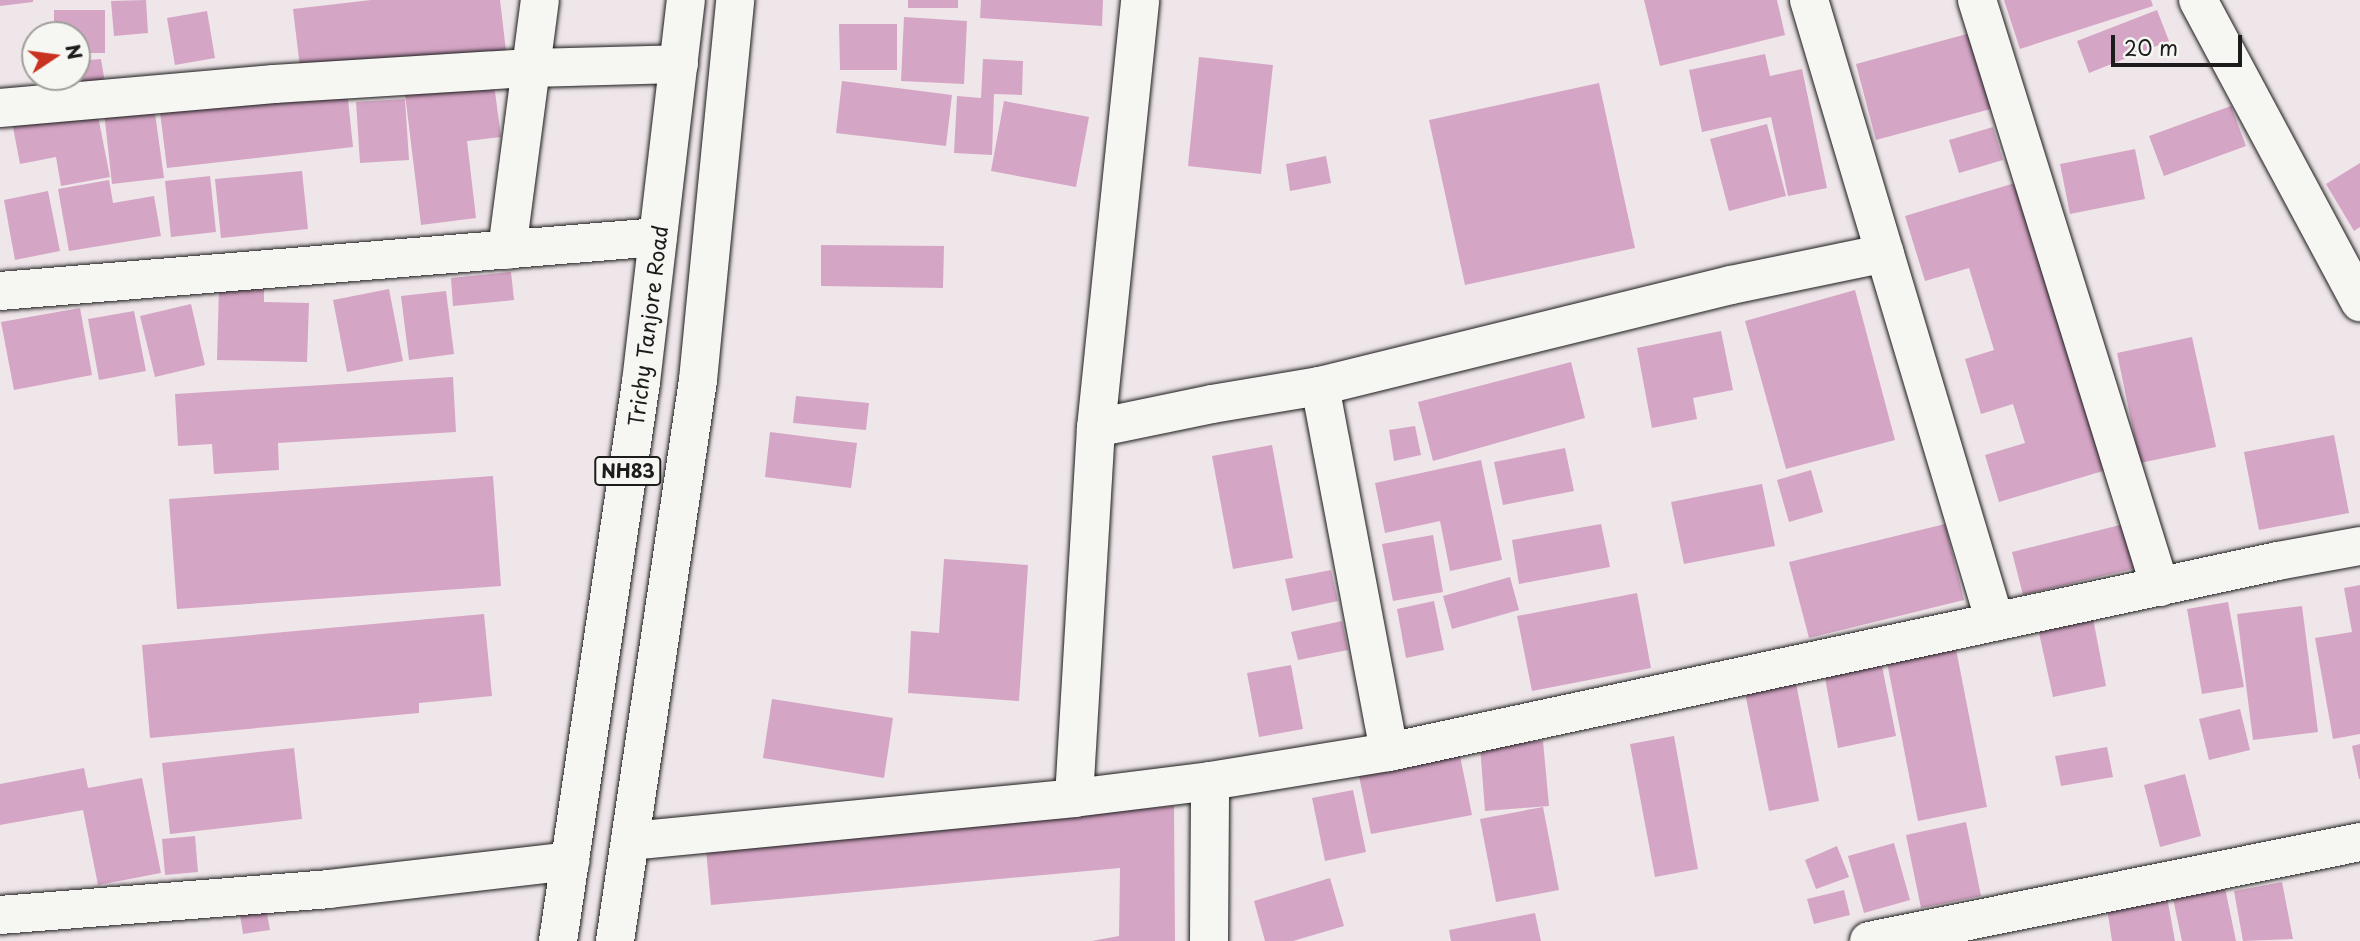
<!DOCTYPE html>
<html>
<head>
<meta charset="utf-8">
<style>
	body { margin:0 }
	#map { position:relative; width:2360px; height:941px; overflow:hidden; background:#efe6e9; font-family:"Playpen Sans",sans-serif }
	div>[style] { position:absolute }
	.building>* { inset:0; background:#d5a5c5 }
	.roads { filter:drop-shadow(0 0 2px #1c1c1c) drop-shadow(0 0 2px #1c1c1c) }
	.minor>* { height:38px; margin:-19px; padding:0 19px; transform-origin:19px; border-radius:19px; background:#f6f6f2 }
	.highway>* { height:38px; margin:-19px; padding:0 19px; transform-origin:19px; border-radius:19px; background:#f6f6f2 }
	span { translate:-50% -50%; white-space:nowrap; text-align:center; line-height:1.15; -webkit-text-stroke:6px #f6f6f2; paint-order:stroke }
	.shield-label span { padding:2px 5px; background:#f6f6f2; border:2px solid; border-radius:5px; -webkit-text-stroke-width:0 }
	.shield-label { font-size:19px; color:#1c1c1c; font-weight:700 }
	.street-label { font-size:21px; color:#1c1c1c }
	.north { position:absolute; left:21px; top:21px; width:70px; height:70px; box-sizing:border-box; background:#f6f6f2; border:2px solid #9f9f9c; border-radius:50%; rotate:77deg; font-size:19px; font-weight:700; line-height:28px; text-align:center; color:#1c1c1c }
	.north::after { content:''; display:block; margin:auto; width:24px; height:32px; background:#c8321e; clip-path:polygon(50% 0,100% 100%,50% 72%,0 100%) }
	.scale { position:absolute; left:2111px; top:35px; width:131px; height:32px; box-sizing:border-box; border:4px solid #1c1c1c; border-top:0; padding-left:9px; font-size:21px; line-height:24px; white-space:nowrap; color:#1c1c1c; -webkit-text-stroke:5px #f6f6f2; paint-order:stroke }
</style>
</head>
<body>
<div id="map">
	<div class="building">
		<div style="clip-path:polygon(0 0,33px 0,33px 2px,0 6px)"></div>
		<div style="clip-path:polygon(146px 0,148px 33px,114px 36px,111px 1px)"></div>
		<div style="clip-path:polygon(371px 0,500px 0,506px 51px,301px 76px,293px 9px)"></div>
		<div style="clip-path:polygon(908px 0,958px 0,958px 8px,908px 8px)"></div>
		<div style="clip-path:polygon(981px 0,1103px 0,1102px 26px,980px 18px)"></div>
		<div style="clip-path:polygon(1644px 0,1777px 0,1785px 35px,1660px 66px)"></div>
		<div style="clip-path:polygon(2004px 0,2151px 0,2153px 6px,2020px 49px)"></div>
		<div style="clip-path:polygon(54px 10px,105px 10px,105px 53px,77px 53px,77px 35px,54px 35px)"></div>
		<div style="clip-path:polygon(2157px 10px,2169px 41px,2089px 73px,2077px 41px)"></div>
		<div style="clip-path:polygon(207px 11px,215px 58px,175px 65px,167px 18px)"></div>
		<div style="clip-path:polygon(904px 17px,967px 21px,964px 84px,901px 81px)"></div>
		<div style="clip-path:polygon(839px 24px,897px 24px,897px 70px,840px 70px)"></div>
		<div style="clip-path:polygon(1978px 31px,1998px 107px,1876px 140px,1856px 64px)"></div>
		<div style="clip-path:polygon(1765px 54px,1770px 76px,1802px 69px,1827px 188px,1788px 196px,1771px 117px,1702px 132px,1689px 70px)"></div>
		<div style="clip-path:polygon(1199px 57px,1273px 65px,1261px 174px,1188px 166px)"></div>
		<div style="clip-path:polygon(101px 59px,105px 83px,70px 87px,68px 77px,77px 77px,77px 61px)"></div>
		<div style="clip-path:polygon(983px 59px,1023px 61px,1022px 95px,994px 94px,992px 155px,954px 153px,957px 96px,981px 98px)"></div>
		<div style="clip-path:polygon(842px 81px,952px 95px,946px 146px,836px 133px)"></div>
		<div style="clip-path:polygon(1599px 83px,1635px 248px,1465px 285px,1429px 120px)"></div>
		<div style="clip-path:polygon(494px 84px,501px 137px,467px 141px,476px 218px,421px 225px,405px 94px)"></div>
		<div style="clip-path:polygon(347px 90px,353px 147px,167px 168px,160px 112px)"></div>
		<div style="clip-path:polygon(405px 99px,409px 160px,360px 163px,356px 102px)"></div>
		<div style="clip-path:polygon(1004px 101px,1089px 117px,1076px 187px,991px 171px)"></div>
		<div style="clip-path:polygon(96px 106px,110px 177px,61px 186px,56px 157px,20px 164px,12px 122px)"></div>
		<div style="clip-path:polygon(154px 106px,164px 178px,112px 184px,104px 112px)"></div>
		<div style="clip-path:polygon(2231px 106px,2246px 146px,2164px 176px,2149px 136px)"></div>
		<div style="clip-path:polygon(1767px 124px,1786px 196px,1729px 211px,1710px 139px)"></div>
		<div style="clip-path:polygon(1993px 127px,2003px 160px,1959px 173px,1949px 140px)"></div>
		<div style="clip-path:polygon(2135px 149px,2145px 199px,2070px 214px,2060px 164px)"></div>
		<div style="clip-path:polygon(1326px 156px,1331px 183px,1290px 191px,1286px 164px)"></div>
		<div style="clip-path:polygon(2360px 163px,2360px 227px,2354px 231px,2326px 184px)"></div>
		<div style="clip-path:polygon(302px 171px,308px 229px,221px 238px,215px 179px)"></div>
		<div style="clip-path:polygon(210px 176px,216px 232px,171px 237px,165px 181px)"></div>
		<div style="clip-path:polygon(109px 180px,113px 203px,154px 196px,161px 236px,69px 251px,58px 189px)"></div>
		<div style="clip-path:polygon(2025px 180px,2113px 468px,1999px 502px,1985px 455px,2025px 443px,2013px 404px,1981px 414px,1965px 359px,1994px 350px,1969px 268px,1925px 281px,1905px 216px)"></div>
		<div style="clip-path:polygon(48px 191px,60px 251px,15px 260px,4px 200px)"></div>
		<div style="clip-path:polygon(821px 245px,944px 246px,943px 288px,821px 286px)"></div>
		<div style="clip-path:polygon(511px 272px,514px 300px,453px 306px,451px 278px)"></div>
		<div style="clip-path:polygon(219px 285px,264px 287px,264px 302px,309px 303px,307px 362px,217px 360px)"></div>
		<div style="clip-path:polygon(389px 289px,403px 361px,347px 372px,333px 300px)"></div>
		<div style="clip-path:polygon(1855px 290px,1895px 440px,1786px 469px,1745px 321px)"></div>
		<div style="clip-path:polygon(446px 291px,454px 354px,409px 360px,401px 296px)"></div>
		<div style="clip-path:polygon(191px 304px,205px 365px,155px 377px,140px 316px)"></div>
		<div style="clip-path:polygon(80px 308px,92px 375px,14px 390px,1px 322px)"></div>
		<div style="clip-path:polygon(134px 311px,146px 371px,99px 380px,88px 319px)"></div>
		<div style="clip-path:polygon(1721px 331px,1733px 390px,1693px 398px,1697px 419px,1652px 428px,1637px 348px)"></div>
		<div style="clip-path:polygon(2192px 337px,2216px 447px,2140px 463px,2117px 353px)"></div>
		<div style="clip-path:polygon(1571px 362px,1585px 418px,1433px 461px,1418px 402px)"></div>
		<div style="clip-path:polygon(453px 377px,456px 432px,278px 443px,279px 470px,214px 474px,212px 444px,178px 446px,175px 394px)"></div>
		<div style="clip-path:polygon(796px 396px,869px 403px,866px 430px,793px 423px)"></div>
		<div style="clip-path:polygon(1415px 426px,1421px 455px,1394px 461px,1389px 430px)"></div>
		<div style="clip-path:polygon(770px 432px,857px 443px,851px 488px,765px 477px)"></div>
		<div style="clip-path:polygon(2334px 435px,2349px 513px,2259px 530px,2244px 452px)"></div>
		<div style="clip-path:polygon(1272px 445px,1293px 558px,1233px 569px,1212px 456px)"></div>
		<div style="clip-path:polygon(1565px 448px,1574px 491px,1503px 505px,1494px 462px)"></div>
		<div style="clip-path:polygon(1481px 460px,1502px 560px,1450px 571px,1440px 521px,1385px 533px,1375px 483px)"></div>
		<div style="clip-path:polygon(1811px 470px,1823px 512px,1789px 522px,1777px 480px)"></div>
		<div style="clip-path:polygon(493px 476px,501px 586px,177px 609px,169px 499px)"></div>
		<div style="clip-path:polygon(1762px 484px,1775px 546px,1684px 564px,1671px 502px)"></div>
		<div style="clip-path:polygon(1601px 524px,1610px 567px,1519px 584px,1512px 540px)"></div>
		<div style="clip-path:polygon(1945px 524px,1964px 600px,1809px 638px,1789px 562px)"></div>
		<div style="clip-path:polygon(2124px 524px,2136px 568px,2023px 595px,2012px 552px)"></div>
		<div style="clip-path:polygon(1433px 535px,1443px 592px,1393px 601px,1382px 544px)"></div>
		<div style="clip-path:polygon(944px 559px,1028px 565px,1019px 701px,908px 693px,911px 631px,939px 633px)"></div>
		<div style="clip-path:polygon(1331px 570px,1338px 601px,1292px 611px,1285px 579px)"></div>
		<div style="clip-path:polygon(1510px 577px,1519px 610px,1452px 629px,1443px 596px)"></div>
		<div style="clip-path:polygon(2360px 585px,2360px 734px,2333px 739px,2315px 638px,2352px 632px,2344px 588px)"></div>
		<div style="clip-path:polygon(1637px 593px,1651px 668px,1532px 691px,1517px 616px)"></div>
		<div style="clip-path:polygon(1434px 601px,1444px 650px,1406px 658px,1397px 609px)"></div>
		<div style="clip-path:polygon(2228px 602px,2244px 687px,2202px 694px,2187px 609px)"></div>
		<div style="clip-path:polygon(2302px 606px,2318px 732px,2253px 740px,2237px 614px)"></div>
		<div style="clip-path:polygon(2091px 608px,2106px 686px,2053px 697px,2036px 619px)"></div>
		<div style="clip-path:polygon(484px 614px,492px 696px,419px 703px,419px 713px,150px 738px,142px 645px)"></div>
		<div style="clip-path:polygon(1342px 621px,1348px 650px,1298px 660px,1291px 632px)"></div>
		<div style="clip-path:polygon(1954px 639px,1987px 807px,1918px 821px,1885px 652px)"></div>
		<div style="clip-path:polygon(1880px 656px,1896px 736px,1838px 748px,1823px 667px)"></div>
		<div style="clip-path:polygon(1291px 665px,1303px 729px,1259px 737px,1247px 673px)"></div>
		<div style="clip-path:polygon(1795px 678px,1819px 801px,1769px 811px,1744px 688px)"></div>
		<div style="clip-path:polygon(772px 699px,893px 718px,884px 778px,763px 758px)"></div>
		<div style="clip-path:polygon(2240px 709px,2250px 750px,2209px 760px,2199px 719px)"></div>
		<div style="clip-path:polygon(1674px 736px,1698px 869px,1655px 877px,1630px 744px)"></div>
		<div style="clip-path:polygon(1543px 741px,1549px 806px,1485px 811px,1480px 746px)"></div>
		<div style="clip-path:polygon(2360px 744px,2360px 779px,2359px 779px,2352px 746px)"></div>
		<div style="clip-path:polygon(2107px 747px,2113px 777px,2061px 786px,2055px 756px)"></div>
		<div style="clip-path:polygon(294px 748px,302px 819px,170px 834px,162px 763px)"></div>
		<div style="clip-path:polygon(1460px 756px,1472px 815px,1371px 834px,1359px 776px)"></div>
		<div style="clip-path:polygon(84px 768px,88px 788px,142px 778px,161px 873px,98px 885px,83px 810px,0 825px,0 784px)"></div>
		<div style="clip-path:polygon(2185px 774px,2201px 836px,2160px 847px,2144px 785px)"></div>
		<div style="clip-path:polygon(1353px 790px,1366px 852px,1325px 861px,1312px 798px)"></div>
		<div style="clip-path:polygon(1174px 806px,1175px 941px,1092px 941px,1119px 936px,1120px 868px,711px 905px,706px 849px)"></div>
		<div style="clip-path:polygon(1543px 807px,1559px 890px,1496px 902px,1480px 819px)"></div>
		<div style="clip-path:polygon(1966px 822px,1981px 896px,1921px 908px,1906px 835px)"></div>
		<div style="clip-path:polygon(195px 836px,198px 872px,165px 875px,162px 839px)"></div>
		<div style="clip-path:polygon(1894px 843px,1910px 900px,1864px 913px,1848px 856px)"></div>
		<div style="clip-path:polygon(1837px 846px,1849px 877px,1816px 889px,1805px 860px)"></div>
		<div style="clip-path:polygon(1330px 878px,1344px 926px,1293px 941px,1265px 941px,1254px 901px)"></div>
		<div style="clip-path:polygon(2282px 882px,2293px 939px,2243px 941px,2234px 891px)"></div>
		<div style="clip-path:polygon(2224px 883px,2236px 941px,2182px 941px,2172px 894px)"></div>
		<div style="clip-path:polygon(1844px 890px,1850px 915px,1814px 924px,1807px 899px)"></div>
		<div style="clip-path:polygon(2167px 897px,2175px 941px,2112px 941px,2107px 908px)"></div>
		<div style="clip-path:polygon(264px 898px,270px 930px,243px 934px,238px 902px)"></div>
		<div style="clip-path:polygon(1535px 913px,1541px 941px,1451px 941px,1449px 930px)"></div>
	</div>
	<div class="roads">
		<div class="minor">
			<div style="left:1809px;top:0;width:649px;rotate:73.35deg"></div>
			<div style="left:1977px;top:0;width:615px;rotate:72.68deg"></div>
			<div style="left:2198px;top:0;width:343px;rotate:61.8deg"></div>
			<div style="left:0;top:108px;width:275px;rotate:-5deg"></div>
			<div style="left:274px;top:84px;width:257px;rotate:-3.6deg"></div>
			<div style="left:531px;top:68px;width:148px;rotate:-1.5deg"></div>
			<div style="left:507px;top:250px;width:252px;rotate:-82.5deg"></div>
			<div style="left:0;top:291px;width:660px;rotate:-4.69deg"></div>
			<div style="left:1320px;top:386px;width:372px;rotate:79.3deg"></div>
			<div style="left:1096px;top:428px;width:118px;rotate:-11.7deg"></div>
			<div style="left:1212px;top:404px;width:109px;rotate:-9.5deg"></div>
			<div style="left:1320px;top:386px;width:423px;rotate:-13.8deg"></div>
			<div style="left:1731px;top:285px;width:157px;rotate:-11.7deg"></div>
			<div style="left:1074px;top:798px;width:371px;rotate:-86.6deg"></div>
			<div style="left:1096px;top:428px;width:430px;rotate:-84.1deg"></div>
			<div style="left:630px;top:841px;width:446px;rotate:-5.5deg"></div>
			<div style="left:1074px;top:798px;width:137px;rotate:-7.1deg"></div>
			<div style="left:1210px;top:781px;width:181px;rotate:-9.2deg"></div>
			<div style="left:1389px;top:752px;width:909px;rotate:-12.13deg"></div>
			<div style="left:2278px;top:561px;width:83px;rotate:-10.4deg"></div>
			<div style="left:0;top:915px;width:330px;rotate:-4.5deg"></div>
			<div style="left:329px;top:889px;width:243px;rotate:-6.6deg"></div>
			<div style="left:1209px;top:941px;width:160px;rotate:-89.6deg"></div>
			<div style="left:1869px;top:941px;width:501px;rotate:-11.4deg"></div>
		</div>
		<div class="highway">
			<div style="left:558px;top:941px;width:565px;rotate:-81.55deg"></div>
			<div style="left:641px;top:382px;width:385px;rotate:-83.3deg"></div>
			<div style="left:615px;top:941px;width:567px;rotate:-81.58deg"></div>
			<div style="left:698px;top:380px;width:382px;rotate:-84.4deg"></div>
		</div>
	</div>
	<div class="shield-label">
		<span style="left:628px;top:471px">NH83</span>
	</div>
	<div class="street-label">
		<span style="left:647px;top:326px;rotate:-83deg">Trichy Tanjore Road</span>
	</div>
	<div class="north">N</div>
	<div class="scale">20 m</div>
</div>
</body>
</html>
